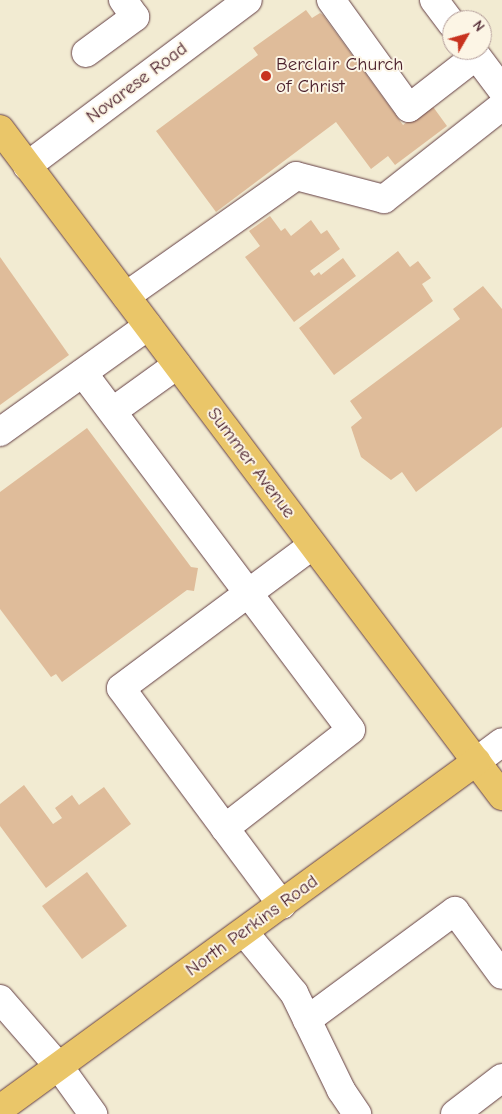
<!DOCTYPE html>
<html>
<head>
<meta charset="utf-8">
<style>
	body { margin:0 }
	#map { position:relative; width:502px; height:1114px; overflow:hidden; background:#f2ebd2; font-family:"Comic Neue",sans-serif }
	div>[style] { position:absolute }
	.building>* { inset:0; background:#dfbc9a }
	.roads { filter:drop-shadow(0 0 1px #633e44) drop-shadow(0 0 1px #633e44) }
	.minor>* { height:28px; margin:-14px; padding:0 14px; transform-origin:14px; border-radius:14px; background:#fff }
	.major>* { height:28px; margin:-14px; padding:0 14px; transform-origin:14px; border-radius:14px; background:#eac669 }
	.dots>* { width:14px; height:14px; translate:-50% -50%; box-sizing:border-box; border:2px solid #fcf5e5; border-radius:50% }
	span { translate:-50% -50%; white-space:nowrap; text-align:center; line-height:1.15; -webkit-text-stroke:4px #fcf5e5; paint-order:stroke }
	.poi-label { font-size:19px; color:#4a1f2b }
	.left { translate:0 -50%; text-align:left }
	.street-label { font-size:19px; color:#4a1f2b }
	.north { position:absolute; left:442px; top:10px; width:50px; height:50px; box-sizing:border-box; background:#fcf5e5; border:1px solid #b59f9b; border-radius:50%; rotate:52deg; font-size:14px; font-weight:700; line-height:20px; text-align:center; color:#4a1f2b }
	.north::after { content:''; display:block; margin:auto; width:18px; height:22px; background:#c8321e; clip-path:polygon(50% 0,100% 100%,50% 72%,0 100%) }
</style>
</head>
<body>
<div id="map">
	<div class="building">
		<div style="clip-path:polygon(306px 10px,312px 18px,320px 13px,323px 15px,403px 125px,431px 104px,447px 126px,395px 165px,388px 156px,371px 169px,336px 122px,216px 212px,156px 131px,258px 55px,253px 48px)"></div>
		<div style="clip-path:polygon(270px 216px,281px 231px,285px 228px,291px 236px,311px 220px,321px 234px,327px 230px,340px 249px,310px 271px,314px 276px,319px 272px,321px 275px,343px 258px,356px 276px,294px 322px,245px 257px,260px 246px,249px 231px)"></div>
		<div style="clip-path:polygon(398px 251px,410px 267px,418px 261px,431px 278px,422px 284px,433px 301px,334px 375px,299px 328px)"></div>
		<div style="clip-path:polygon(0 257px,69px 355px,0 405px)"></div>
		<div style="clip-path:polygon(483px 286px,502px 309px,502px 427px,416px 492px,402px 472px,391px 480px,361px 457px,351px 427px,362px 418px,350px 401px,460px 319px,453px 309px)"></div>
		<div style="clip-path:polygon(87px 428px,191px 567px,198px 568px,194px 591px,187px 590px,62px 682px,56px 674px,51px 677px,0 609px,0 492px)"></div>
		<div style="clip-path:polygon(24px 785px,53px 824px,62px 818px,55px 808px,72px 795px,79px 805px,104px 787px,131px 824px,46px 888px,0 826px,0 804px)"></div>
		<div style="clip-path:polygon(87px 872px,127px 926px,82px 959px,42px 906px)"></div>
	</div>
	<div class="roads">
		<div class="minor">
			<div style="left:331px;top:0;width:133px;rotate:54.2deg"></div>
			<div style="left:409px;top:108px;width:85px;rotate:-37.8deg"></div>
			<div style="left:434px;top:0;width:30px;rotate:53deg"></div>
			<div style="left:472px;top:50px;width:50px;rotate:53.1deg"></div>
			<div style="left:86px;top:53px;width:61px;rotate:-36.3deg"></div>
			<div style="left:135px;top:17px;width:21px;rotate:-125deg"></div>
			<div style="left:27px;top:166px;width:276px;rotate:-36.9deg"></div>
			<div style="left:126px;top:296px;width:208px;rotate:-35.2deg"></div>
			<div style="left:296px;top:176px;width:91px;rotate:14.6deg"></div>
			<div style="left:384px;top:199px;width:150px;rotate:-38.2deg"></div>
			<div style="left:83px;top:373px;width:446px;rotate:53.1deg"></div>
			<div style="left:351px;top:730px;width:160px;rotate:142.1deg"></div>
			<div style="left:113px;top:411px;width:79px;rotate:-35.7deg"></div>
			<div style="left:0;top:432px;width:182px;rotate:-35.6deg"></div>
			<div style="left:477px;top:761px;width:31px;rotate:-37deg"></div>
			<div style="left:282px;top:905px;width:270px;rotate:-126.6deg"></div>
			<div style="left:121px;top:688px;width:239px;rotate:-36.7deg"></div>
			<div style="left:244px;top:932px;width:79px;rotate:50.7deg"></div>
			<div style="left:294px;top:993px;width:108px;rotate:64.1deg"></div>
			<div style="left:341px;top:1090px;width:29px;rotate:56deg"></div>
			<div style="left:0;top:999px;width:91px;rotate:49deg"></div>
			<div style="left:60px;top:1068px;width:57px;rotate:54.3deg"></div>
			<div style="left:307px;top:1020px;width:184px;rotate:-36.4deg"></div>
			<div style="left:455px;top:911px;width:79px;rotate:53.7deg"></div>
			<div style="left:455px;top:1114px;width:59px;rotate:-37.5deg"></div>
		</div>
		<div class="major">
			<div style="left:0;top:129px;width:835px;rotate:53.03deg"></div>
			<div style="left:0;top:1109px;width:590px;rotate:-36.11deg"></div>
		</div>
	</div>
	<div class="dots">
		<div style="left:266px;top:76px;background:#c8321e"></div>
	</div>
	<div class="poi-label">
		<span class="left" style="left:276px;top:76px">Berclair Church<br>of Christ</span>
	</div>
	<div class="street-label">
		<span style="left:137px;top:83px;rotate:-37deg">Novarese Road</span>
		<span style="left:251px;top:463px;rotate:53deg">Summer Avenue</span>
		<span style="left:252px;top:926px;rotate:-36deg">North Perkins Road</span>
	</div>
	<div class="north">N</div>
</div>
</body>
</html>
